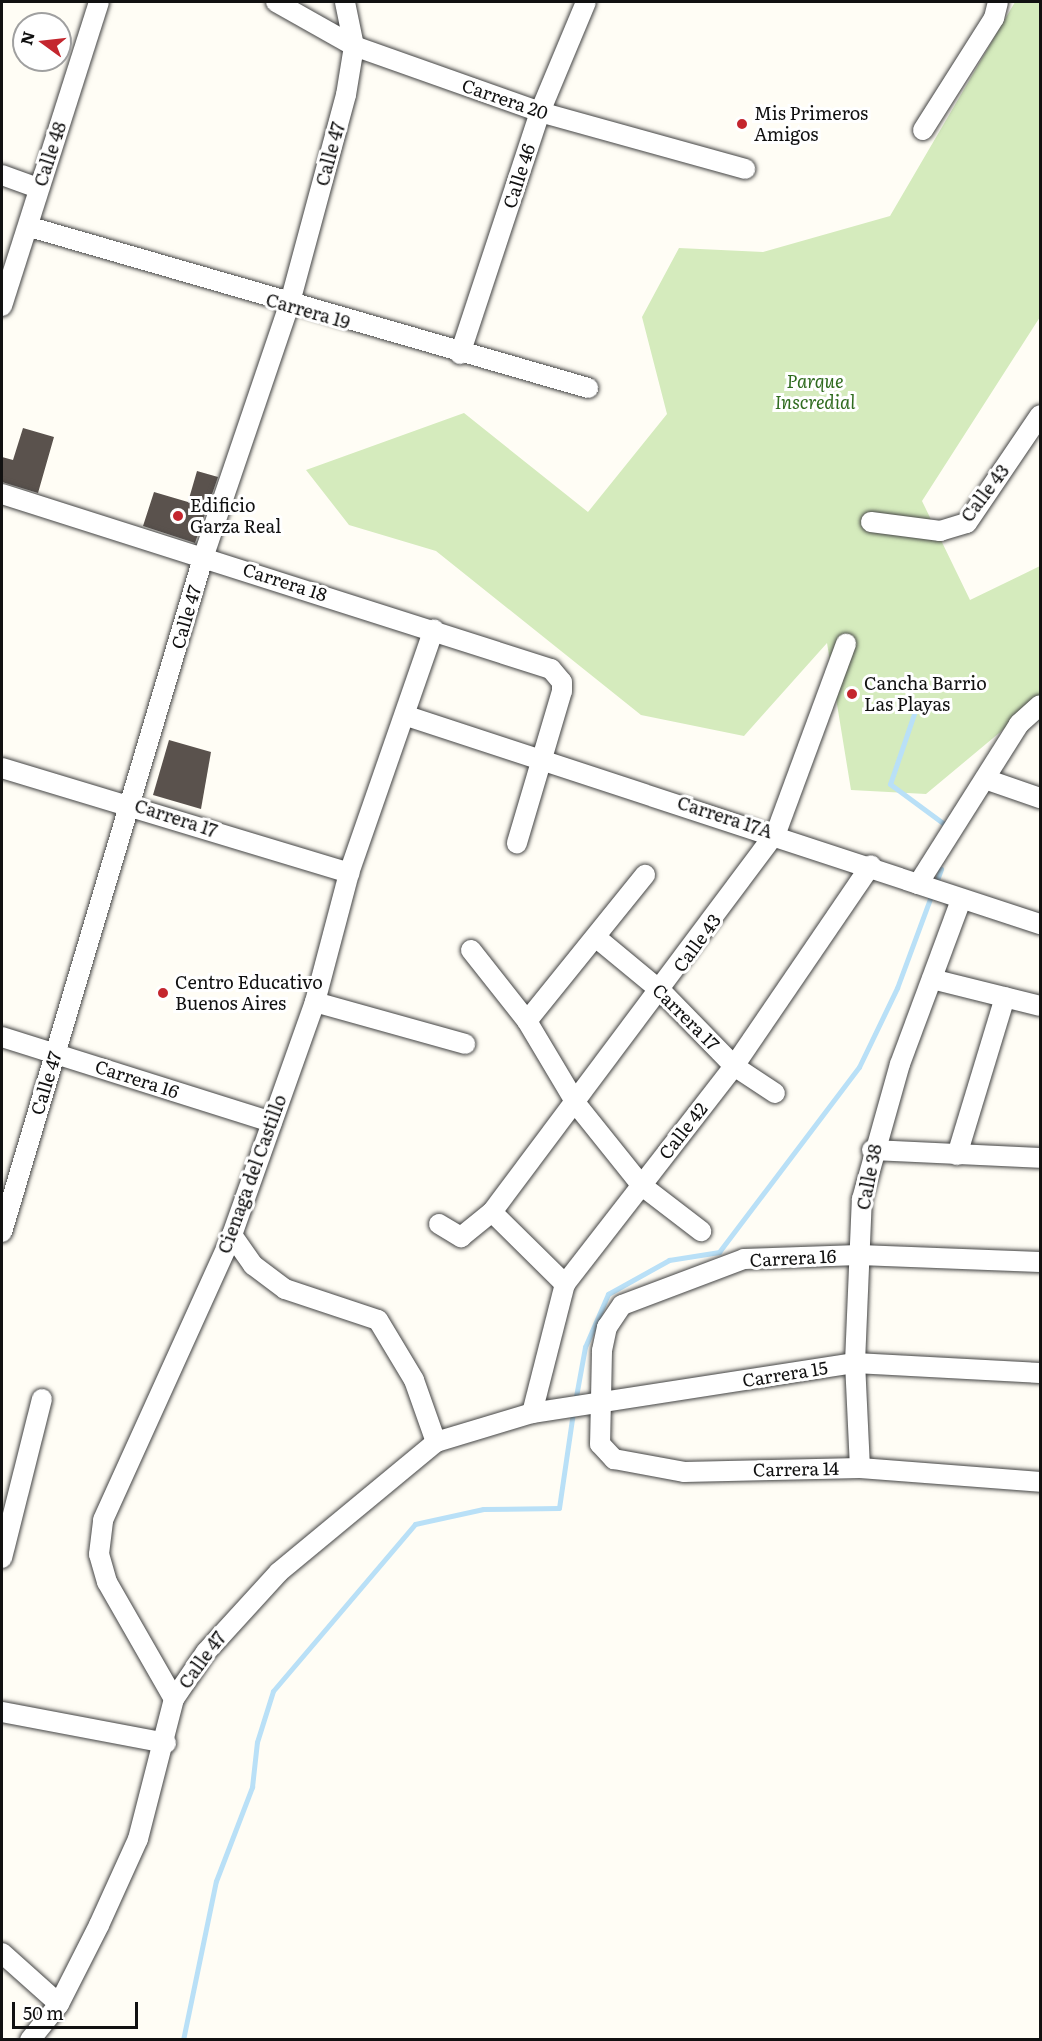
<!DOCTYPE html>
<html>
<head>
<meta charset="utf-8">
<style>
	body { margin:0 }
	#map { position:relative; width:1042px; height:2041px; overflow:hidden; background:#fffdf5; font-family:Literata,serif }
	div>[style] { position:absolute }
	.green>* { inset:0; background:#d5ebbd }
	.stream>* { height:5px; margin:-2.5px; padding:0 2.5px; transform-origin:2.5px; border-radius:2.5px; background:#b9e0f7 }
	.building>* { inset:0; background:#5a524d }
	.roads { filter:drop-shadow(0 0 2px #444) drop-shadow(0 0 2px #444) }
	.minor>* { height:20px; margin:-10px; padding:0 10px; transform-origin:10px; border-radius:10px; background:#fff }
	.dots>* { width:16px; height:16px; translate:-50% -50%; box-sizing:border-box; border:3px solid #fff; border-radius:50% }
	span { translate:-50% -50%; white-space:nowrap; text-align:center; line-height:1.15; -webkit-text-stroke:6px #fff; paint-order:stroke }
	.street-label { font-size:18px; color:#111 }
	.poi-label { font-size:18px; color:#111 }
	.left { translate:0 -50%; text-align:left }
	.park-label { font-size:18px; color:#2f6b1f; font-style:italic }
	.frame { position:absolute; inset:0; border:3px solid #111; pointer-events:none }
	.north { position:absolute; left:12px; top:12px; width:60px; height:60px; box-sizing:border-box; background:#fff; border:2px solid #a0a0a0; border-radius:50%; rotate:285deg; font-size:16px; font-weight:700; line-height:24px; text-align:center; color:#111 }
	.north::after { content:''; display:block; margin:auto; width:21px; height:27px; background:#c4262e; clip-path:polygon(50% 0,100% 100%,50% 72%,0 100%) }
	.scale { position:absolute; left:12px; top:2002px; width:126px; height:27px; box-sizing:border-box; border:3px solid #111; border-top:0; padding-left:8px; font-size:18px; line-height:21px; white-space:nowrap; color:#111; -webkit-text-stroke:4px #fff; paint-order:stroke }
</style>
</head>
<body>
<div id="map">
	<div class="green">
		<div style="clip-path:polygon(1015px 2px,1040px 3px,1040px 317px,922px 501px,970px 600px,1040px 566px,1040px 699px,926px 794px,851px 790px,827px 643px,744px 736px,641px 715px,436px 551px,349px 525px,306px 470px,464px 413px,588px 512px,667px 414px,642px 317px,679px 248px,763px 252px,890px 216px)"></div>
	</div>
	<div class="stream">
		<div style="left:915px;top:711px;width:77px;rotate:108.9deg"></div>
		<div style="left:890px;top:784px;width:67px;rotate:36.5deg"></div>
		<div style="left:575px;top:1402px;width:56px;rotate:-79.7deg"></div>
		<div style="left:585px;top:1347px;width:58px;rotate:-66.5deg"></div>
		<div style="left:608px;top:1294px;width:70px;rotate:-29.1deg"></div>
		<div style="left:669px;top:1260px;width:51px;rotate:-9.1deg"></div>
		<div style="left:719px;top:1252px;width:232px;rotate:-52.9deg"></div>
		<div style="left:859px;top:1067px;width:88px;rotate:-64.3deg"></div>
		<div style="left:897px;top:988px;width:127px;rotate:-69.7deg"></div>
		<div style="left:183px;top:2040px;width:162px;rotate:-78.3deg"></div>
		<div style="left:216px;top:1881px;width:101px;rotate:-69deg"></div>
		<div style="left:252px;top:1787px;width:45px;rotate:-83.7deg"></div>
		<div style="left:257px;top:1742px;width:53px;rotate:-72.6deg"></div>
		<div style="left:273px;top:1691px;width:219px;rotate:-49.6deg"></div>
		<div style="left:415px;top:1524px;width:70px;rotate:-12.4deg"></div>
		<div style="left:483px;top:1509px;width:76px;rotate:-0.8deg"></div>
		<div style="left:559px;top:1508px;width:97px;rotate:-81.7deg"></div>
	</div>
	<div class="building">
		<div style="clip-path:polygon(23px 428px,54px 437px,38px 493px,2px 482px,2px 457px,13px 460px)"></div>
		<div style="clip-path:polygon(197px 471px,218px 477px,195px 543px,143px 526px,154px 492px,188px 502px)"></div>
		<div style="clip-path:polygon(169px 740px,211px 752px,201px 809px,153px 795px)"></div>
	</div>
	<div class="roads">
		<div class="minor">
			<div style="left:276px;top:2px;width:90px;rotate:29.4deg"></div>
			<div style="left:354px;top:46px;width:197px;rotate:19.5deg"></div>
			<div style="left:540px;top:112px;width:213px;rotate:15.5deg"></div>
			<div style="left:923px;top:130px;width:133px;rotate:-57.6deg"></div>
			<div style="left:994px;top:18px;width:16px;rotate:-76deg"></div>
			<div style="left:2px;top:175px;width:38px;rotate:20deg"></div>
			<div style="left:30px;top:227px;width:581px;rotate:16.09deg"></div>
			<div style="left:2px;top:306px;width:319px;rotate:-72.3deg"></div>
			<div style="left:460px;top:354px;width:255px;rotate:-71.7deg"></div>
			<div style="left:540px;top:112px;width:119px;rotate:-67.3deg"></div>
			<div style="left:2px;top:494px;width:576px;rotate:17.68deg"></div>
			<div style="left:551px;top:669px;width:17px;rotate:50deg"></div>
			<div style="left:562px;top:682px;width:9px;rotate:90deg"></div>
			<div style="left:562px;top:691px;width:159px;rotate:106.5deg"></div>
			<div style="left:871px;top:522px;width:70px;rotate:7.4deg"></div>
			<div style="left:940px;top:531px;width:28px;rotate:-17deg"></div>
			<div style="left:967px;top:523px;width:130px;rotate:-55.9deg"></div>
			<div style="left:407px;top:716px;width:666px;rotate:18.19deg"></div>
			<div style="left:2px;top:768px;width:363px;rotate:16.8deg"></div>
			<div style="left:985px;top:779px;width:58px;rotate:19.1deg"></div>
			<div style="left:918px;top:884px;width:189px;rotate:-57.7deg"></div>
			<div style="left:1019px;top:724px;width:28px;rotate:-42deg"></div>
			<div style="left:598px;top:939px;width:83px;rotate:39.6deg"></div>
			<div style="left:662px;top:992px;width:103px;rotate:45.8deg"></div>
			<div style="left:734px;top:1066px;width:49px;rotate:33.4deg"></div>
			<div style="left:471px;top:950px;width:90px;rotate:51.7deg"></div>
			<div style="left:527px;top:1021px;width:98px;rotate:59.2deg"></div>
			<div style="left:577px;top:1105px;width:102px;rotate:51.3deg"></div>
			<div style="left:641px;top:1185px;width:76px;rotate:37.5deg"></div>
			<div style="left:932px;top:979px;width:111px;rotate:14deg"></div>
			<div style="left:315px;top:1002px;width:156px;rotate:15.6deg"></div>
			<div style="left:527px;top:1021px;width:188px;rotate:-51.1deg"></div>
			<div style="left:2px;top:1037px;width:283px;rotate:17.5deg"></div>
			<div style="left:872px;top:1150px;width:168px;rotate:2.7deg"></div>
			<div style="left:957px;top:1155px;width:165px;rotate:-73.1deg"></div>
			<div style="left:492px;top:1212px;width:103px;rotate:44.6deg"></div>
			<div style="left:439px;top:1224px;width:26px;rotate:31deg"></div>
			<div style="left:461px;top:1237px;width:40px;rotate:-39deg"></div>
			<div style="left:492px;top:1212px;width:474px;rotate:-53.2deg"></div>
			<div style="left:776px;top:833px;width:202px;rotate:-69.7deg"></div>
			<div style="left:2px;top:1232px;width:706px;rotate:-73.39deg"></div>
			<div style="left:204px;top:555px;width:263px;rotate:-71.2deg"></div>
			<div style="left:289px;top:306px;width:219px;rotate:-74.9deg"></div>
			<div style="left:346px;top:95px;width:50px;rotate:-80.7deg"></div>
			<div style="left:354px;top:46px;width:45px;rotate:-101.6deg"></div>
			<div style="left:232px;top:1235px;width:37px;rotate:55deg"></div>
			<div style="left:253px;top:1265px;width:40px;rotate:37deg"></div>
			<div style="left:285px;top:1289px;width:98px;rotate:18.4deg"></div>
			<div style="left:378px;top:1320px;width:70px;rotate:59deg"></div>
			<div style="left:414px;top:1380px;width:66px;rotate:70.5deg"></div>
			<div style="left:1040px;top:1262px;width:181px;rotate:-177.8deg"></div>
			<div style="left:859px;top:1255px;width:115px;rotate:178deg"></div>
			<div style="left:744px;top:1259px;width:130px;rotate:159.3deg"></div>
			<div style="left:622px;top:1305px;width:27px;rotate:124deg"></div>
			<div style="left:607px;top:1327px;width:25px;rotate:102deg"></div>
			<div style="left:602px;top:1351px;width:93px;rotate:91.2deg"></div>
			<div style="left:600px;top:1444px;width:21px;rotate:47deg"></div>
			<div style="left:614px;top:1459px;width:71px;rotate:10.5deg"></div>
			<div style="left:684px;top:1472px;width:176px;rotate:-1.3deg"></div>
			<div style="left:860px;top:1468px;width:181px;rotate:4.4deg"></div>
			<div style="left:532px;top:1413px;width:133px;rotate:-75.7deg"></div>
			<div style="left:565px;top:1284px;width:276px;rotate:-52.2deg"></div>
			<div style="left:734px;top:1066px;width:243px;rotate:-55.7deg"></div>
			<div style="left:860px;top:1468px;width:105px;rotate:-92.7deg"></div>
			<div style="left:855px;top:1363px;width:164px;rotate:-87.6deg"></div>
			<div style="left:862px;top:1199px;width:140px;rotate:-74.3deg"></div>
			<div style="left:900px;top:1064px;width:175px;rotate:-69.6deg"></div>
			<div style="left:2px;top:1558px;width:164px;rotate:-75.9deg"></div>
			<div style="left:174px;top:1699px;width:135px;rotate:-119.8deg"></div>
			<div style="left:107px;top:1582px;width:29px;rotate:-106deg"></div>
			<div style="left:99px;top:1554px;width:34px;rotate:-83deg"></div>
			<div style="left:103px;top:1520px;width:313px;rotate:-65.6deg"></div>
			<div style="left:232px;top:1235px;width:247px;rotate:-70.4deg"></div>
			<div style="left:315px;top:1002px;width:133px;rotate:-75.2deg"></div>
			<div style="left:349px;top:873px;width:258px;rotate:-70.8deg"></div>
			<div style="left:2px;top:1712px;width:167px;rotate:10.7deg"></div>
			<div style="left:2px;top:1953px;width:76px;rotate:41.8deg"></div>
			<div style="left:30px;top:2040px;width:46px;rotate:-51.1deg"></div>
			<div style="left:59px;top:2004px;width:89px;rotate:-63.1deg"></div>
			<div style="left:99px;top:1925px;width:94px;rotate:-65.6deg"></div>
			<div style="left:138px;top:1839px;width:145px;rotate:-75.6deg"></div>
			<div style="left:174px;top:1699px;width:57px;rotate:-55.8deg"></div>
			<div style="left:206px;top:1652px;width:108px;rotate:-47.6deg"></div>
			<div style="left:279px;top:1572px;width:204px;rotate:-39.6deg"></div>
			<div style="left:436px;top:1442px;width:100px;rotate:-16.8deg"></div>
			<div style="left:532px;top:1413px;width:327px;rotate:-8.8deg"></div>
			<div style="left:855px;top:1363px;width:185px;rotate:3.1deg"></div>
		</div>
	</div>
	<div class="dots">
		<div style="left:742px;top:124px;background:#c4262e"></div>
		<div style="left:178px;top:516px;background:#c4262e"></div>
		<div style="left:852px;top:694px;background:#c4262e"></div>
		<div style="left:163px;top:993px;background:#c4262e"></div>
	</div>
	<div class="street-label">
		<span style="left:505px;top:99px;rotate:19deg">Carrera 20</span>
		<span style="left:50px;top:154px;rotate:-72deg">Calle 48</span>
		<span style="left:330px;top:154px;rotate:-75deg">Calle 47</span>
		<span style="left:519px;top:176px;rotate:-72deg">Calle 46</span>
		<span style="left:308px;top:311px;rotate:16deg">Carrera 19</span>
		<span style="left:985px;top:493px;rotate:-53deg">Calle 43</span>
		<span style="left:285px;top:582px;rotate:18deg">Carrera 18</span>
		<span style="left:186px;top:617px;rotate:-74deg">Calle 47</span>
		<span style="left:725px;top:817px;rotate:18deg">Carrera 17A</span>
		<span style="left:176px;top:818px;rotate:18deg">Carrera 17</span>
		<span style="left:697px;top:943px;rotate:-54deg">Calle 43</span>
		<span style="left:686px;top:1017px;rotate:45deg">Carrera 17</span>
		<span style="left:137px;top:1079px;rotate:18deg">Carrera 16</span>
		<span style="left:46px;top:1083px;rotate:-73deg">Calle 47</span>
		<span style="left:683px;top:1131px;rotate:-52deg">Calle 42</span>
		<span style="left:252px;top:1174px;rotate:-70deg">Cienaga del Castillo</span>
		<span style="left:869px;top:1177px;rotate:-79deg">Calle 38</span>
		<span style="left:793px;top:1258px;rotate:-3deg">Carrera 16</span>
		<span style="left:785px;top:1374px;rotate:-9deg">Carrera 15</span>
		<span style="left:796px;top:1469px;rotate:-1deg">Carrera 14</span>
		<span style="left:202px;top:1660px;rotate:-54deg">Calle 47</span>
	</div>
	<div class="poi-label">
		<span class="left" style="left:754px;top:124px">Mis Primeros<br>Amigos</span>
		<span class="left" style="left:190px;top:516px">Edificio<br>Garza Real</span>
		<span class="left" style="left:864px;top:694px">Cancha Barrio<br>Las Playas</span>
		<span class="left" style="left:175px;top:993px">Centro Educativo<br>Buenos Aires</span>
	</div>
	<div class="park-label">
		<span style="left:815px;top:392px">Parque<br>Inscredial</span>
	</div>
	<div class="frame"></div>
	<div class="north">N</div>
	<div class="scale">50 m</div>
</div>
</body>
</html>
